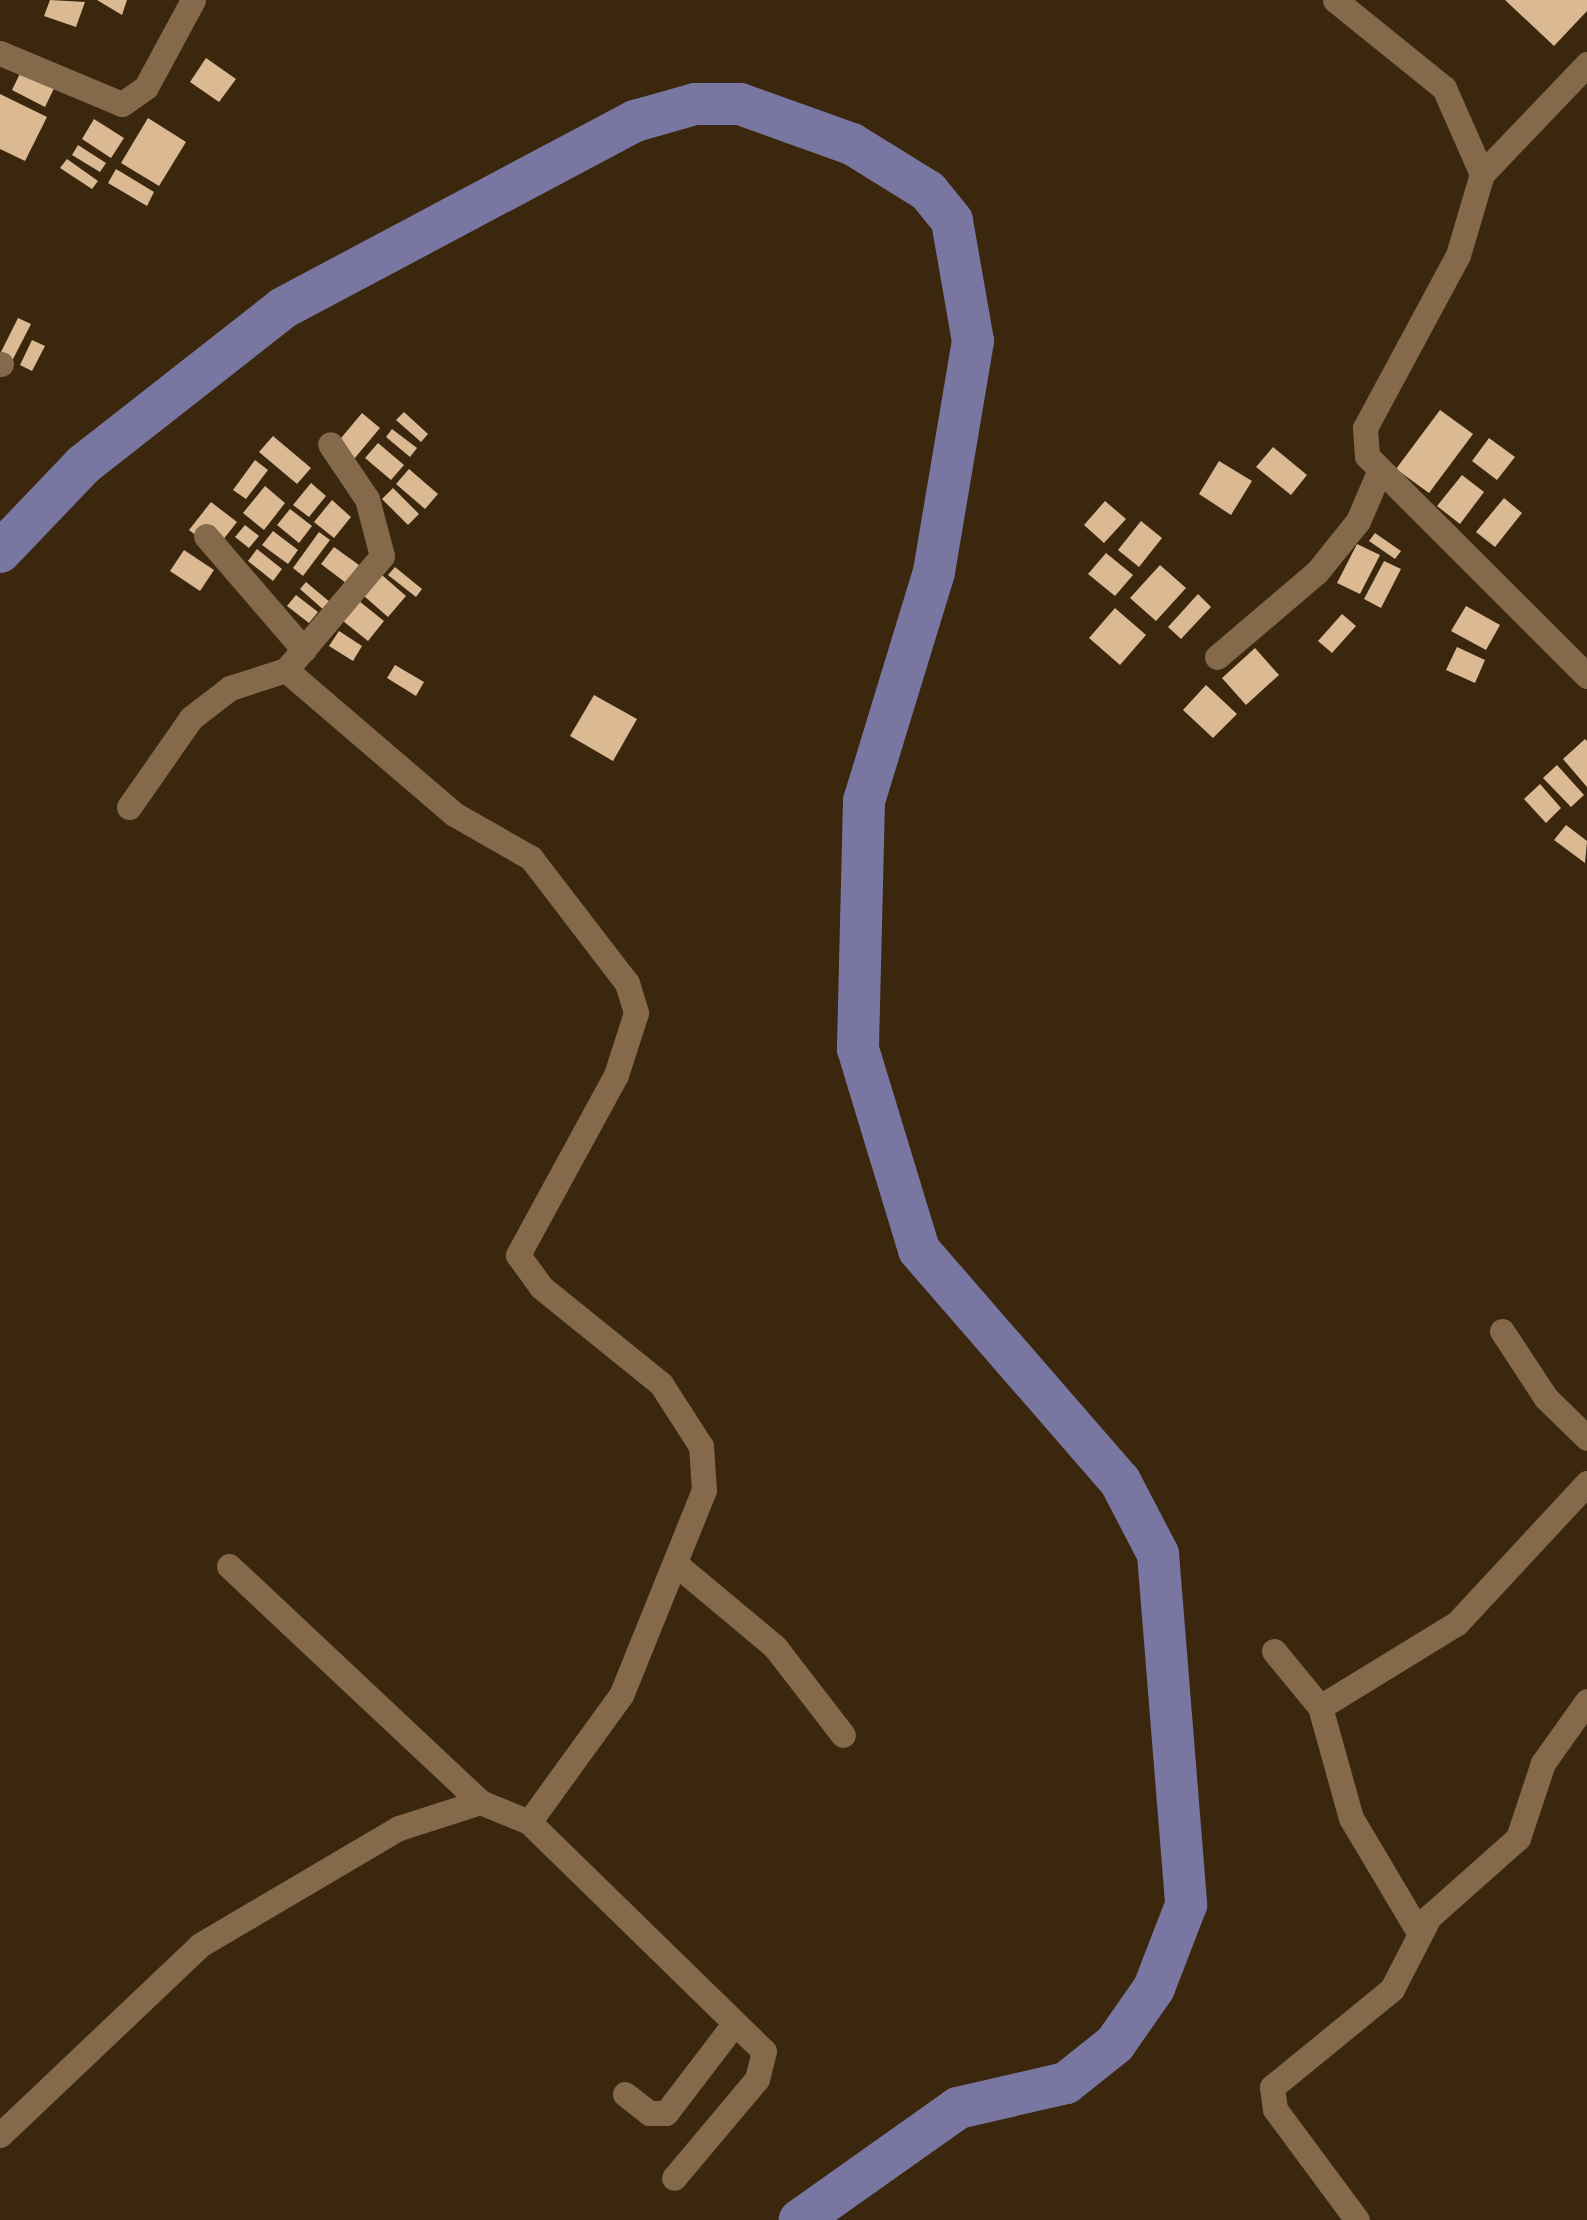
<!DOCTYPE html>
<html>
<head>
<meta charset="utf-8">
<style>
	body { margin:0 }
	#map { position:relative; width:1587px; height:2220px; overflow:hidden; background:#3b270d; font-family:Manrope,sans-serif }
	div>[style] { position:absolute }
	.river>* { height:42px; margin:-21px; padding:0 21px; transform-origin:21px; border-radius:21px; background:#7977a1 }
	.building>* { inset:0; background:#dbb993 }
	.minor>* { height:25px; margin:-12.5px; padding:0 12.5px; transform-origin:12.5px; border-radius:12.5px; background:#84694b }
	span { translate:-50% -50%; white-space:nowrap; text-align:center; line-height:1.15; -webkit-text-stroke:10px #3b270d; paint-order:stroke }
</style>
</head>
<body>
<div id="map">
	<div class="river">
		<div style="left:0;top:552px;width:120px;rotate:-46.3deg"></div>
		<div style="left:83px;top:465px;width:254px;rotate:-38.1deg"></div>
		<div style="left:283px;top:308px;width:399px;rotate:-28deg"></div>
		<div style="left:635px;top:121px;width:62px;rotate:-15.8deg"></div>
		<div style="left:695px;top:104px;width:45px"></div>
		<div style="left:740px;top:104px;width:119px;rotate:19.7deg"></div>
		<div style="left:852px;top:144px;width:89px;rotate:31.7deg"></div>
		<div style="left:928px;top:191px;width:38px;rotate:51deg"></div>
		<div style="left:952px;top:221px;width:122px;rotate:80.1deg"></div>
		<div style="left:973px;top:341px;width:234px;rotate:99.6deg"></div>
		<div style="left:934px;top:572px;width:239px;rotate:107deg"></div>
		<div style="left:864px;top:801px;width:248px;rotate:91.4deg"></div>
		<div style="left:858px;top:1049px;width:210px;rotate:73.1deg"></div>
		<div style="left:919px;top:1250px;width:306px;rotate:49deg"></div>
		<div style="left:1120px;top:1481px;width:82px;rotate:62.5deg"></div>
		<div style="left:1158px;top:1554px;width:352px;rotate:85.4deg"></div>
		<div style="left:1186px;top:1905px;width:89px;rotate:111.1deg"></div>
		<div style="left:1154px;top:1988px;width:68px;rotate:124.9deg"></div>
		<div style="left:1115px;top:2044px;width:63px;rotate:141.5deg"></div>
		<div style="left:1066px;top:2083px;width:111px;rotate:167deg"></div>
		<div style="left:958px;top:2108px;width:194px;rotate:144.7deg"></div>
	</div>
	<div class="building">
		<div style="clip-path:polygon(50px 0,85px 2px,76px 27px,44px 16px)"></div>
		<div style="clip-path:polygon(97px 0,127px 0,122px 15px)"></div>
		<div style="clip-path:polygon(1505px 0,1587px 0,1587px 11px,1554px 46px)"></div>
		<div style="clip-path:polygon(206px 58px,236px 79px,219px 102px,190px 82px)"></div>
		<div style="clip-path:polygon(25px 63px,58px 80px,45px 107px,12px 90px)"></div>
		<div style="clip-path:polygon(0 94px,47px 117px,25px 161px,0 149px)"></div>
		<div style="clip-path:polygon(148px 118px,186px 142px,159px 186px,121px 163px)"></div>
		<div style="clip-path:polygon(94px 119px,124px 138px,111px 158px,82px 139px)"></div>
		<div style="clip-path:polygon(78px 145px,106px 163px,100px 172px,72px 155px)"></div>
		<div style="clip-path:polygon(67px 159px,98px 181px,92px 189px,60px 168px)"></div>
		<div style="clip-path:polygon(116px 169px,154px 192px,147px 206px,108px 183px)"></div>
		<div style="clip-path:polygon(18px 318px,31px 324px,12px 361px,0 354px)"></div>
		<div style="clip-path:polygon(32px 340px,45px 346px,32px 371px,20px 365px)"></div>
		<div style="clip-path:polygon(1440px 410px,1473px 434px,1429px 493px,1396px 469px)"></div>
		<div style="clip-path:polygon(404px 412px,428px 434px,421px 442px,396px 420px)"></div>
		<div style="clip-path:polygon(362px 413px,380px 428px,349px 465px,331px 450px)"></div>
		<div style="clip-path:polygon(392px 429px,417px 448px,410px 457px,386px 437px)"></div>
		<div style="clip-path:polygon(273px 436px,311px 468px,297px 484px,259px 452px)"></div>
		<div style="clip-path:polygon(1489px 438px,1515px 457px,1497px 480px,1472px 461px)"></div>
		<div style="clip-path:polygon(378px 443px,404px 465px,391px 480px,365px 458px)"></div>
		<div style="clip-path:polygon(1273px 447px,1307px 475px,1291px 495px,1256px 467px)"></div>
		<div style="clip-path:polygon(255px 460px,268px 470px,246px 499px,233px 490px)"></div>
		<div style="clip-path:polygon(1219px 461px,1252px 481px,1231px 515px,1199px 494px)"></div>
		<div style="clip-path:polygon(409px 469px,438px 494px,425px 509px,396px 484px)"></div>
		<div style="clip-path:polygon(1462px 475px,1484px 492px,1460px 524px,1437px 506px)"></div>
		<div style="clip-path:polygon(311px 483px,326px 496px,309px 517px,293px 505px)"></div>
		<div style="clip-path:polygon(265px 486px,285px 503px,264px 530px,243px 513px)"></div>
		<div style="clip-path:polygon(393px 488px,419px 514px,408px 525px,382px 499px)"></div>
		<div style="clip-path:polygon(1504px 498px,1522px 513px,1495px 547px,1476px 532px)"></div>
		<div style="clip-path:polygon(332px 500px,351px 517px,334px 538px,314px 522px)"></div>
		<div style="clip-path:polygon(1105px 501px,1126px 519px,1104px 543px,1084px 525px)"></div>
		<div style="clip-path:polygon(211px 502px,237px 522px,215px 550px,189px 530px)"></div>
		<div style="clip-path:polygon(290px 509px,312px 526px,299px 543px,277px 525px)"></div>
		<div style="clip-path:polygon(1141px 521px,1162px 538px,1139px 567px,1118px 550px)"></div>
		<div style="clip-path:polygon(245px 525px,259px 536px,249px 548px,235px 537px)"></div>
		<div style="clip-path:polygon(273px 531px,298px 550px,288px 564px,262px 545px)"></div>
		<div style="clip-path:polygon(319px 532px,330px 540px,303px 576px,293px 568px)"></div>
		<div style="clip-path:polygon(1375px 533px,1401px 551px,1395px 559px,1369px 541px)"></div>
		<div style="clip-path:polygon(1357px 544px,1380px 555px,1360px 594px,1337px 583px)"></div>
		<div style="clip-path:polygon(334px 547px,359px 565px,346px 583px,321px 564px)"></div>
		<div style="clip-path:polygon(257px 549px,282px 569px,273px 581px,248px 561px)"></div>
		<div style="clip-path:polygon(184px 550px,214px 570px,200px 591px,170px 571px)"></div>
		<div style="clip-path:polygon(1106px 553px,1133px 575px,1115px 596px,1088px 574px)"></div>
		<div style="clip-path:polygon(1384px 561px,1401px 569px,1381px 608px,1364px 599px)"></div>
		<div style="clip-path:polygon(1160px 565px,1186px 588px,1156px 621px,1130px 598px)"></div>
		<div style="clip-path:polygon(395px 567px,422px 589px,416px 597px,388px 575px)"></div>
		<div style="clip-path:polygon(375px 569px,406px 596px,388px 617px,356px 589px)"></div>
		<div style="clip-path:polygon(306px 582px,331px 603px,325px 611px,300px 589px)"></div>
		<div style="clip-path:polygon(1198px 594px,1211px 607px,1181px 639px,1168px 627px)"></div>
		<div style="clip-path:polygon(296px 595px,318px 612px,309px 623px,287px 606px)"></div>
		<div style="clip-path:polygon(359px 601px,384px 621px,368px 641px,343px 621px)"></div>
		<div style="clip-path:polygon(1466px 606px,1500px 625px,1486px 650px,1451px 631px)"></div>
		<div style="clip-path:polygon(1115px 608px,1146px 635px,1120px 665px,1089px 638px)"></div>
		<div style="clip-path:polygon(1342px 614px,1356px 626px,1332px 653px,1318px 641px)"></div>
		<div style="clip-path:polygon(339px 631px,362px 646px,353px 661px,329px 646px)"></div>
		<div style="clip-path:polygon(1457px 647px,1485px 660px,1475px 683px,1446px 670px)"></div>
		<div style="clip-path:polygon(1255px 648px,1279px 675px,1246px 705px,1222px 678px)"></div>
		<div style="clip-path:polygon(395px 665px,424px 682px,416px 696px,387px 678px)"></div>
		<div style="clip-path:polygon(1206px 685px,1237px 714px,1213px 738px,1183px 710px)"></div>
		<div style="clip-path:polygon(594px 695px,637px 719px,613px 761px,570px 736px)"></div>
		<div style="clip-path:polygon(1585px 739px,1587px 741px,1587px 787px,1563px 759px)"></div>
		<div style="clip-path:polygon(1557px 765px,1584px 795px,1571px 807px,1543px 778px)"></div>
		<div style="clip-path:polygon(1540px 784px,1561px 808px,1546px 823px,1524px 799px)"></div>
		<div style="clip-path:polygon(1566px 825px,1587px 841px,1585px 863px,1554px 840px)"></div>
	</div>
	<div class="minor">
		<div style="left:1335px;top:0;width:140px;rotate:38.9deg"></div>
		<div style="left:1444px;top:88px;width:94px;rotate:66.2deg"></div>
		<div style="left:1482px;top:174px;width:84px;rotate:106.5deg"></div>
		<div style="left:1458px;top:255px;width:196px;rotate:118.3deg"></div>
		<div style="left:1365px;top:428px;width:28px;rotate:86deg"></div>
		<div style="left:1367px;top:456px;width:311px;rotate:45deg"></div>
		<div style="left:0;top:53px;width:132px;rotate:22.7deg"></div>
		<div style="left:122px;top:104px;width:29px;rotate:-35deg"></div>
		<div style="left:146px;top:87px;width:99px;rotate:-61.6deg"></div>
		<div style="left:1482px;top:174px;width:152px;rotate:-46.3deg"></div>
		<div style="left:0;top:364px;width:1px"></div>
		<div style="left:206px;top:536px;width:150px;rotate:49.3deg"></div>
		<div style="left:1217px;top:657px;width:131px;rotate:-40.4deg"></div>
		<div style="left:1317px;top:572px;width:65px;rotate:-51.2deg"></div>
		<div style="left:1358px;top:521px;width:53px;rotate:-66.8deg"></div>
		<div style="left:286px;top:670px;width:221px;rotate:40.6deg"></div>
		<div style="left:454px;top:814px;width:89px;rotate:29.7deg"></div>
		<div style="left:531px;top:858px;width:158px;rotate:52.5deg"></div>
		<div style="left:627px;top:983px;width:31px;rotate:73deg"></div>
		<div style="left:636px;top:1013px;width:65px;rotate:107.9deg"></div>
		<div style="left:616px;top:1075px;width:205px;rotate:118.6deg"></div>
		<div style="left:518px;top:1255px;width:39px;rotate:54deg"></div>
		<div style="left:541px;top:1287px;width:154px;rotate:38.9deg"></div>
		<div style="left:661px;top:1384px;width:74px;rotate:57.2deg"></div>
		<div style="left:701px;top:1446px;width:44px;rotate:86.1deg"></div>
		<div style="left:704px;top:1490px;width:221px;rotate:112deg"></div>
		<div style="left:621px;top:1695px;width:157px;rotate:125.9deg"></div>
		<div style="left:129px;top:807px;width:108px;rotate:-55.1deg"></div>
		<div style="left:191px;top:718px;width:49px;rotate:-37.6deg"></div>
		<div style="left:230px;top:688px;width:59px;rotate:-17.8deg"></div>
		<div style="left:286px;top:670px;width:149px;rotate:-49.9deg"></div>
		<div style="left:382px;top:556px;width:59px;rotate:-104.7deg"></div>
		<div style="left:367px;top:499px;width:66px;rotate:-123.9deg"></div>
		<div style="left:1502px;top:1331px;width:80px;rotate:56.7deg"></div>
		<div style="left:1546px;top:1398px;width:57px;rotate:44.3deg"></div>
		<div style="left:677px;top:1565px;width:128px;rotate:39.9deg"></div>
		<div style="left:775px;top:1647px;width:111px;rotate:52.3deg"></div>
		<div style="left:229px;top:1566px;width:345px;rotate:43.2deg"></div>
		<div style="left:1274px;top:1651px;width:72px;rotate:50.6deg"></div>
		<div style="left:1320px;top:1707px;width:161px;rotate:-31.5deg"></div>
		<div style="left:1457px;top:1623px;width:191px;rotate:-47.1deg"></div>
		<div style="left:1320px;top:1707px;width:115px;rotate:74.4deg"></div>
		<div style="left:1351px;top:1818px;width:131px;rotate:59.3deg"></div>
		<div style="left:625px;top:2094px;width:31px;rotate:38deg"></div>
		<div style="left:649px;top:2113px;width:17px"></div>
		<div style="left:666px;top:2113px;width:112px;rotate:-52.6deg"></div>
		<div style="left:0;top:2135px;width:276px;rotate:-43.5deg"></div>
		<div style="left:200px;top:1945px;width:231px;rotate:-30.5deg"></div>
		<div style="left:399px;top:1828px;width:85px;rotate:-17.8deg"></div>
		<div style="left:480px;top:1802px;width:53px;rotate:22.2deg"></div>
		<div style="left:529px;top:1822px;width:328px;rotate:44.3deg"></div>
		<div style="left:764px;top:2051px;width:29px;rotate:104deg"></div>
		<div style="left:757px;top:2079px;width:129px;rotate:130deg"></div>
		<div style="left:1357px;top:2220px;width:138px;rotate:-126.5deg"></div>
		<div style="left:1275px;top:2109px;width:22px;rotate:-98deg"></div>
		<div style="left:1272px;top:2087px;width:155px;rotate:-39.2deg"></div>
		<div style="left:1392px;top:1989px;width:81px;rotate:-62.8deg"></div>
		<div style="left:1429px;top:1917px;width:119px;rotate:-41.6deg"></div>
		<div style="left:1518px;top:1838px;width:79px;rotate:-71.6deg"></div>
		<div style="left:1543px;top:1763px;width:76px;rotate:-54.6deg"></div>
	</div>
</div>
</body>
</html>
